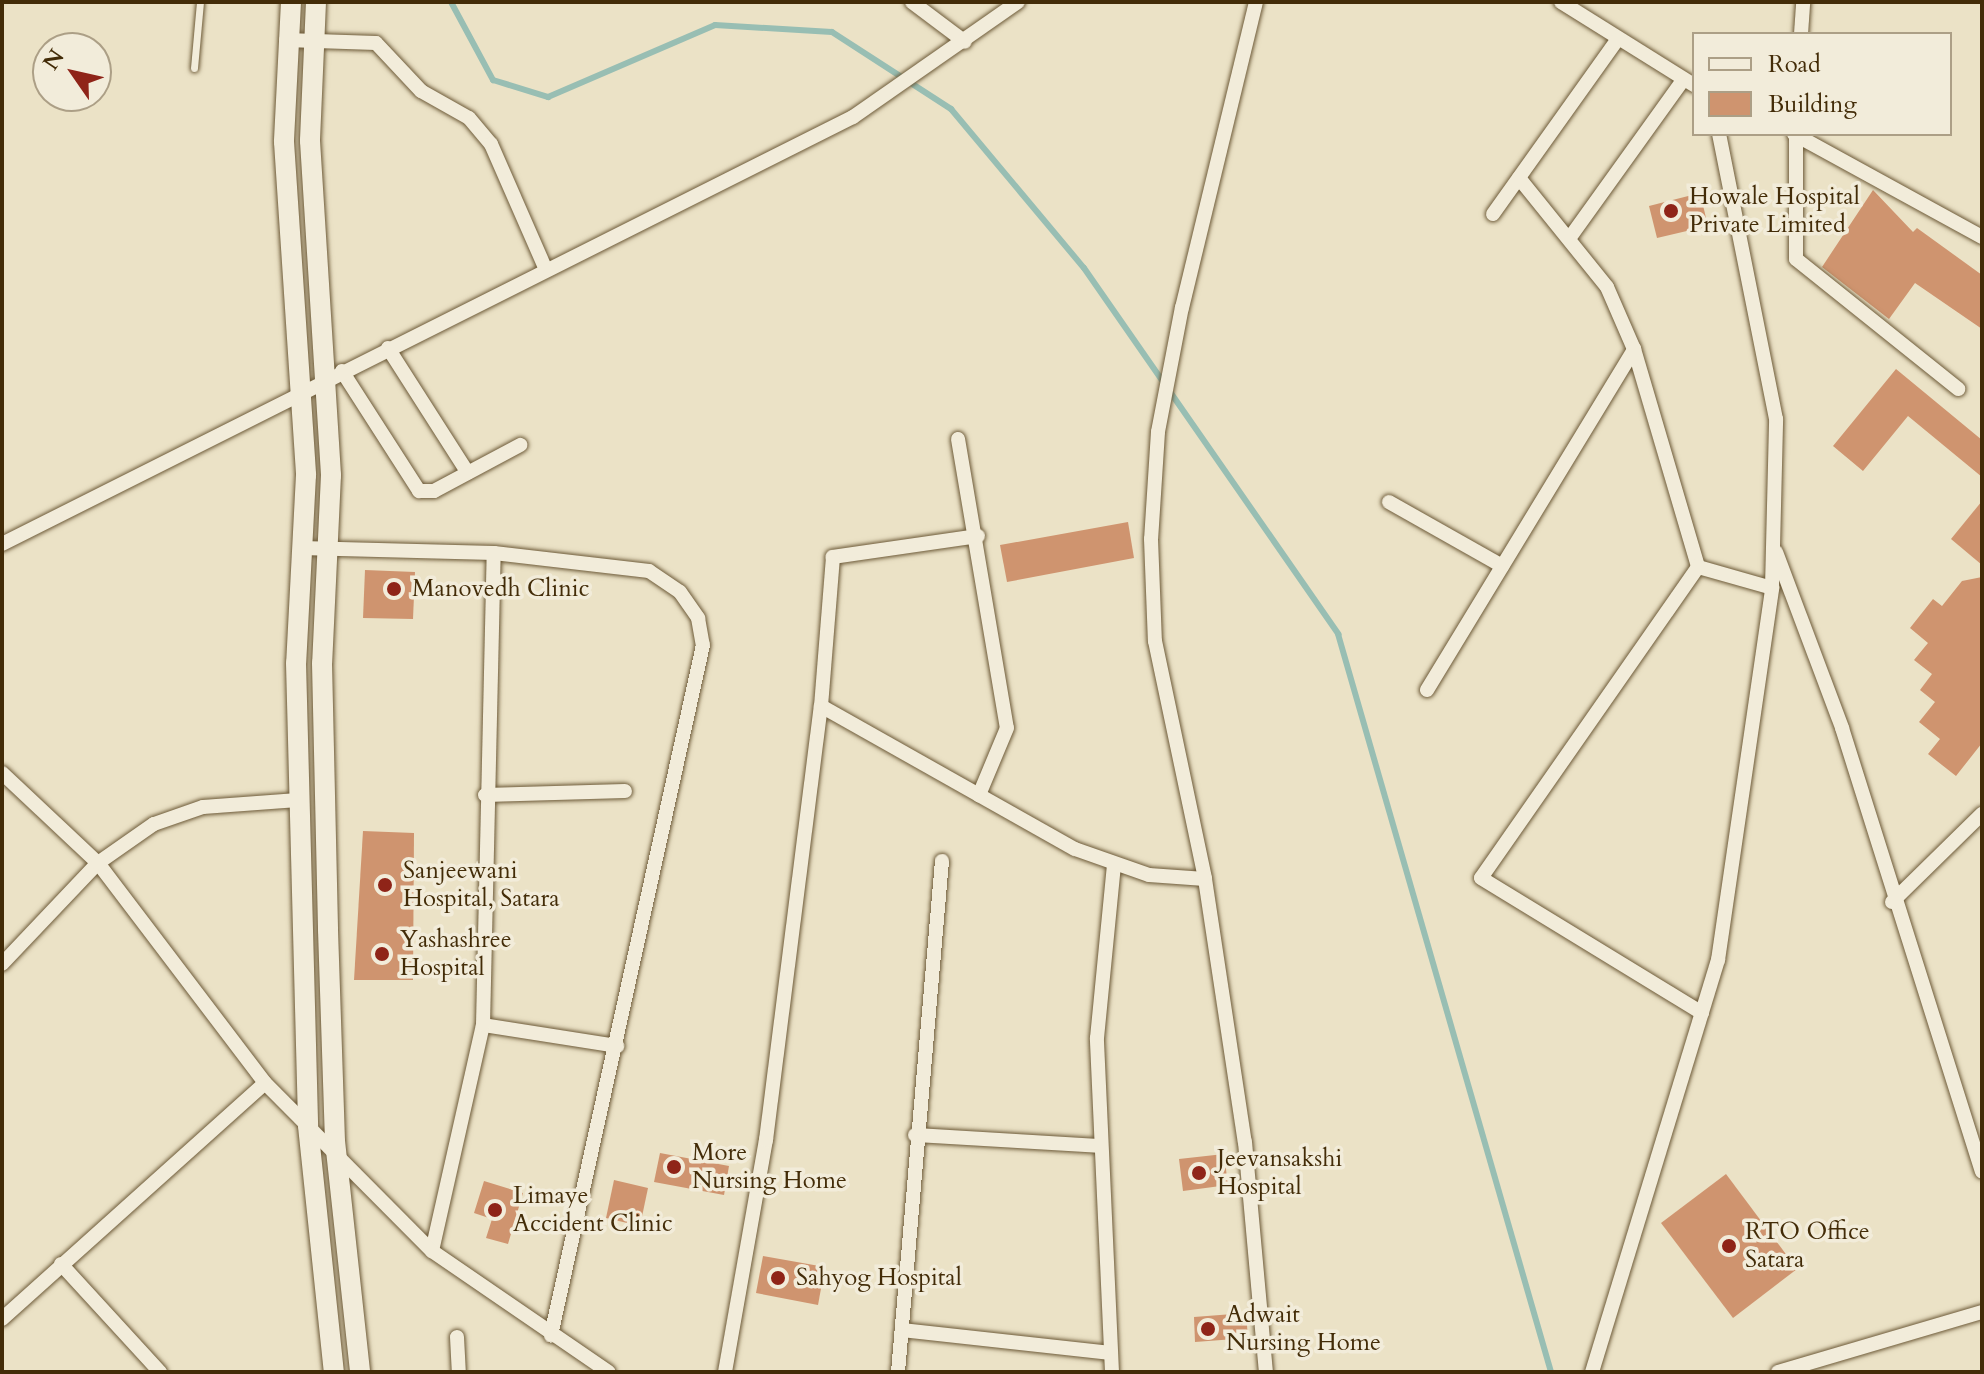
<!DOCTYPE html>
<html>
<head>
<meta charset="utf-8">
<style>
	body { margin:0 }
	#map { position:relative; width:1984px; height:1374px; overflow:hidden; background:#ebe2c6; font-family:Cardo,serif }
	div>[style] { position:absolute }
	.stream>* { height:6px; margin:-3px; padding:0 3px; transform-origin:3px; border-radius:3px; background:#98beb3 }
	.building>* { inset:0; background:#cf946f }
	.roads { filter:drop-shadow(0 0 2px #6d5a38) drop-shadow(0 0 2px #6d5a38) }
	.lane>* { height:7px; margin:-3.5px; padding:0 3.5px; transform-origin:3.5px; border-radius:3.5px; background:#f2ecda }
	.street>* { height:14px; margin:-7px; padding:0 7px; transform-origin:7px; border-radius:7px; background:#f2ecda }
	.secondary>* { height:20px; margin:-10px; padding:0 10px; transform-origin:10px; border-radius:10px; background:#f2ecda }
	.dots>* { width:22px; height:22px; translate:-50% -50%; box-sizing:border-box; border:4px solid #f2ecda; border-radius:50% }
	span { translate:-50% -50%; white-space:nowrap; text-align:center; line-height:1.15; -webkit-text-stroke:7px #f2ecda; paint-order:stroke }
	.poi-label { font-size:24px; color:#432c08 }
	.left { translate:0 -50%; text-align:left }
	.frame { position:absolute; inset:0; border:4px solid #432c08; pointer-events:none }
	.legend { position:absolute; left:1692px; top:32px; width:260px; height:104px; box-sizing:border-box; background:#f2ecda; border:2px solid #ac9f86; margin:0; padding:10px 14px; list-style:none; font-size:24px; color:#432c08 }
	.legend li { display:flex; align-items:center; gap:16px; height:40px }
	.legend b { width:40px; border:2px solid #ac9f86 }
	.north { position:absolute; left:32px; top:32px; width:80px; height:80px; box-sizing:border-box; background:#f2ecda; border:2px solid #ac9f86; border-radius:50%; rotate:304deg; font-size:22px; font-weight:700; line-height:32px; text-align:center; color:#432c08 }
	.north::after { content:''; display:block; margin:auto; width:28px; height:36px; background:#8f2418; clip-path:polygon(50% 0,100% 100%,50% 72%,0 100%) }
</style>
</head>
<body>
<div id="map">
	<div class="stream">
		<div style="left:451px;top:2px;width:89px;rotate:61.7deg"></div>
		<div style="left:493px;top:80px;width:58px;rotate:17.2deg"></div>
		<div style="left:548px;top:97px;width:182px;rotate:-23.3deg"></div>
		<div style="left:715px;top:25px;width:117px;rotate:3.4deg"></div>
		<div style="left:832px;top:32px;width:142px;rotate:32.9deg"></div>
		<div style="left:951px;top:109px;width:207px;rotate:50.1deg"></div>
		<div style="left:1084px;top:268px;width:446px;rotate:55.2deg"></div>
		<div style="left:1338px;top:634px;width:768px;rotate:73.9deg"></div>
	</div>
	<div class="building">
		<div style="clip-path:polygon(1873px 190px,1913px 232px,1917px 228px,1982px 275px,1982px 329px,1915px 283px,1889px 319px,1822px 267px)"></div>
		<div style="clip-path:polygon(1700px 193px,1708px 226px,1657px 238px,1649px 206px)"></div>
		<div style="clip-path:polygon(1896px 369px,1982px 440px,1982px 477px,1908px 416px,1863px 471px,1833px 446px)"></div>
		<div style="clip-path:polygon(1982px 501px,1982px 565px,1951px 539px)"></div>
		<div style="clip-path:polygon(1128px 522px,1134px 558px,1007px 582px,1000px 545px)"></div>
		<div style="clip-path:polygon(365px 570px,415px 572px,413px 619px,363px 618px)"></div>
		<div style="clip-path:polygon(1982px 577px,1982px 743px,1956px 776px,1928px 754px,1940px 739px,1919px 722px,1935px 702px,1920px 690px,1932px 674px,1914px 660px,1928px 643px,1910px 628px,1933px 599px,1942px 606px,1962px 581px)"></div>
		<div style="clip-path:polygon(363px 831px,414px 833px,413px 980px,354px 980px)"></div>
		<div style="clip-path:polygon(660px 1153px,729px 1166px,724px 1195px,654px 1182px)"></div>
		<div style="clip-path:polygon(1224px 1154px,1228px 1185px,1183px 1191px,1179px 1159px)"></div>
		<div style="clip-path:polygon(1726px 1174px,1797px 1269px,1733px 1318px,1661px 1223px)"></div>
		<div style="clip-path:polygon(614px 1180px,648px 1188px,640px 1226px,606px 1218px)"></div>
		<div style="clip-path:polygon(484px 1181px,523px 1193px,508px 1244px,486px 1238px,492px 1219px,474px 1213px)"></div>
		<div style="clip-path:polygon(763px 1256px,825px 1267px,818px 1305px,756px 1293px)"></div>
		<div style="clip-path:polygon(1246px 1313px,1248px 1338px,1195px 1342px,1194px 1317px)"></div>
	</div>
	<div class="roads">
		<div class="lane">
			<div style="left:194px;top:68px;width:66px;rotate:-84.8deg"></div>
		</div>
		<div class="street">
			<div style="left:912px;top:2px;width:66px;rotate:37deg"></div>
			<div style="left:1256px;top:2px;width:314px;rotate:103.6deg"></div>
			<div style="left:1182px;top:307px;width:127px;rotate:100.9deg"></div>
			<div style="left:1158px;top:432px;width:107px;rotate:93.7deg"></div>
			<div style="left:1151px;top:539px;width:102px;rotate:87.8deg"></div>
			<div style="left:1155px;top:641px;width:243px;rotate:78.1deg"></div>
			<div style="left:1205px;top:879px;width:266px;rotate:81.4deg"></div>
			<div style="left:1245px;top:1142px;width:231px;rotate:84.8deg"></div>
			<div style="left:1561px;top:2px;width:157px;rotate:32deg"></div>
			<div style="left:1801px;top:34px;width:32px;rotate:-86deg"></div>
			<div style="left:286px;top:40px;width:90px;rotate:1.9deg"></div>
			<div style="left:376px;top:43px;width:66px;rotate:46.8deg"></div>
			<div style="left:421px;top:91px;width:55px;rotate:29.4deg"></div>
			<div style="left:469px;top:118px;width:34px;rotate:50deg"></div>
			<div style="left:491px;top:144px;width:137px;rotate:66.4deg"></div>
			<div style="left:1794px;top:134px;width:214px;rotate:28.7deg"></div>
			<div style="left:1796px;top:134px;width:125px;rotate:90deg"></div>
			<div style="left:1796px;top:259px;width:208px;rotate:38.7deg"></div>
			<div style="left:1519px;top:178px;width:140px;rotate:51.1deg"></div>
			<div style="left:1607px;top:287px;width:68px;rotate:66.5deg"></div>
			<div style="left:1634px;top:349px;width:227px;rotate:73.6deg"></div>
			<div style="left:1698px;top:567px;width:77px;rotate:15.8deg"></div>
			<div style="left:1493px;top:214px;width:214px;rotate:-54.5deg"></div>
			<div style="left:1571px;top:236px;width:193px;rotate:-54.3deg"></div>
			<div style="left:388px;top:348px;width:148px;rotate:57.4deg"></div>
			<div style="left:342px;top:371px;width:143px;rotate:57.3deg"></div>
			<div style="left:419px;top:491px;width:15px"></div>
			<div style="left:434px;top:491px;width:98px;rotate:-28.1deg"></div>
			<div style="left:958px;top:439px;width:293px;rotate:80.4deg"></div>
			<div style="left:1007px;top:728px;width:73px;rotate:112.7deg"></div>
			<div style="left:1389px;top:502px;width:130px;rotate:29.5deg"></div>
			<div style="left:978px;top:536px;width:147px;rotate:171.8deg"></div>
			<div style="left:833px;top:557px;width:149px;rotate:94.6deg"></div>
			<div style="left:821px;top:706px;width:291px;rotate:29.4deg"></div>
			<div style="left:1075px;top:849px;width:78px;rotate:19.4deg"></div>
			<div style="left:1149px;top:875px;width:56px;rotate:4.1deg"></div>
			<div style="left:2px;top:544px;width:952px;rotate:-26.65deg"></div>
			<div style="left:853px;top:117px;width:201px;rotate:-34.9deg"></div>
			<div style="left:301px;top:548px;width:193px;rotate:1.5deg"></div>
			<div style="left:1776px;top:552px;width:188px;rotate:69.4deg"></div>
			<div style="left:1842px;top:728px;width:465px;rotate:72.5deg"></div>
			<div style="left:1698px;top:567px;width:379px;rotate:124.9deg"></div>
			<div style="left:1481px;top:878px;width:259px;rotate:31.4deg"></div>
			<div style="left:1427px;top:690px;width:399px;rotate:-58.7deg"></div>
			<div style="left:2px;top:773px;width:132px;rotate:43.2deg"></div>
			<div style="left:98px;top:863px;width:276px;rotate:52.8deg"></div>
			<div style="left:485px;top:795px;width:140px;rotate:-1.6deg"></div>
			<div style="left:1892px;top:902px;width:126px;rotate:-44.4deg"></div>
			<div style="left:2px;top:964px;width:139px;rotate:-46.5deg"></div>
			<div style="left:98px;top:863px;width:68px;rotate:-34.9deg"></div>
			<div style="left:154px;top:824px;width:52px;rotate:-19.1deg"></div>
			<div style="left:203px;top:807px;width:95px;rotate:-4.2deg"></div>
			<div style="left:483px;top:1025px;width:136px;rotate:8.9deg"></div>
			<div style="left:915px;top:1135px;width:185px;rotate:3.4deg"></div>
			<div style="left:432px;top:1251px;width:232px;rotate:-77.3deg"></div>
			<div style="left:483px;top:1025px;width:472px;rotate:-88.7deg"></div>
			<div style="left:494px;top:553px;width:156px;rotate:6.6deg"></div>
			<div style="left:649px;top:571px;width:37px;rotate:34deg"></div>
			<div style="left:680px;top:592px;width:32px;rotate:55deg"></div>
			<div style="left:698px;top:618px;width:27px;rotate:80deg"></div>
			<div style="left:703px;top:645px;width:707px;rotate:102.42deg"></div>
			<div style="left:61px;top:1264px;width:147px;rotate:47.5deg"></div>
			<div style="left:2px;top:1319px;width:353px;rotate:-41.9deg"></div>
			<div style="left:265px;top:1083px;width:237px;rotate:45.2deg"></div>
			<div style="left:432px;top:1251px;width:214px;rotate:34.4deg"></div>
			<div style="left:902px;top:1330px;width:210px;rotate:6.3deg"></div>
			<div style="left:457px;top:1337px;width:35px;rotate:87deg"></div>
			<div style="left:725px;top:1372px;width:236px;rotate:-80deg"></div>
			<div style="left:766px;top:1140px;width:437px;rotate:-82.8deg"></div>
			<div style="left:898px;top:1372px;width:513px;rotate:-85.08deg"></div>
			<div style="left:1112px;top:1372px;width:334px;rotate:-92.6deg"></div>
			<div style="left:1097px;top:1038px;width:174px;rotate:-84.4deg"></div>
			<div style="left:1592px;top:1372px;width:431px;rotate:-73deg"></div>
			<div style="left:1718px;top:960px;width:376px;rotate:-81.7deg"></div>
			<div style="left:1772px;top:588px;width:169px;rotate:-88.6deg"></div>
			<div style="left:1776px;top:419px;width:291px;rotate:-101.3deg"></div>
			<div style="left:1778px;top:1372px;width:213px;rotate:-16.4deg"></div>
		</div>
		<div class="secondary">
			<div style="left:291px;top:2px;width:140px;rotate:92.9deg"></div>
			<div style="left:284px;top:142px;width:334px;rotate:86.2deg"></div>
			<div style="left:306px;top:475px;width:188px;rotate:93deg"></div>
			<div style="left:296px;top:663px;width:463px;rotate:88.5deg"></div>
			<div style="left:308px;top:1126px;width:247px;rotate:84deg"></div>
			<div style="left:316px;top:2px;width:139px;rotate:92.5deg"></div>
			<div style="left:310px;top:141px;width:335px;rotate:86.4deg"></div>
			<div style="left:331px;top:475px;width:188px;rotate:92.7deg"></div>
			<div style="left:322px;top:663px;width:267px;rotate:88.7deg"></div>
			<div style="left:328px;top:930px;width:211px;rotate:88.1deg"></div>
			<div style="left:335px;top:1141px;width:232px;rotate:83.8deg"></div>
		</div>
	</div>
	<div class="dots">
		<div style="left:1671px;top:211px;background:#8f2418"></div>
		<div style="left:394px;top:589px;background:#8f2418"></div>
		<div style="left:385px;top:885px;background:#8f2418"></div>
		<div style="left:382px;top:954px;background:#8f2418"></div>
		<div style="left:674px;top:1167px;background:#8f2418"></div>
		<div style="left:1199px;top:1173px;background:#8f2418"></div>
		<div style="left:495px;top:1210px;background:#8f2418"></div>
		<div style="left:1729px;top:1246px;background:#8f2418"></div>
		<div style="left:778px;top:1278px;background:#8f2418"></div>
		<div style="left:1208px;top:1329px;background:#8f2418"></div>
	</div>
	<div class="poi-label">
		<span class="left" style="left:1689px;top:211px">Howale Hospital<br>Private Limited</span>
		<span class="left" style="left:412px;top:589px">Manovedh Clinic</span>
		<span class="left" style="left:403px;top:885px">Sanjeewani<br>Hospital, Satara</span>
		<span class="left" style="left:400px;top:954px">Yashashree<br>Hospital</span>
		<span class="left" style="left:692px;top:1167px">More<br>Nursing Home</span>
		<span class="left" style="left:1217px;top:1173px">Jeevansakshi<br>Hospital</span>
		<span class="left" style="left:513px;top:1210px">Limaye<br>Accident Clinic</span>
		<span class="left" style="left:1745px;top:1246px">RTO Office<br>Satara</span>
		<span class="left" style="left:796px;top:1278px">Sahyog Hospital</span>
		<span class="left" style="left:1226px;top:1329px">Adwait<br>Nursing Home</span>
	</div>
	<div class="frame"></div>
	<ul class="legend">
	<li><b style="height:10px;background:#f2ecda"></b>Road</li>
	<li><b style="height:22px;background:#cf946f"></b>Building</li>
	</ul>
	<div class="north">N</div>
</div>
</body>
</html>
